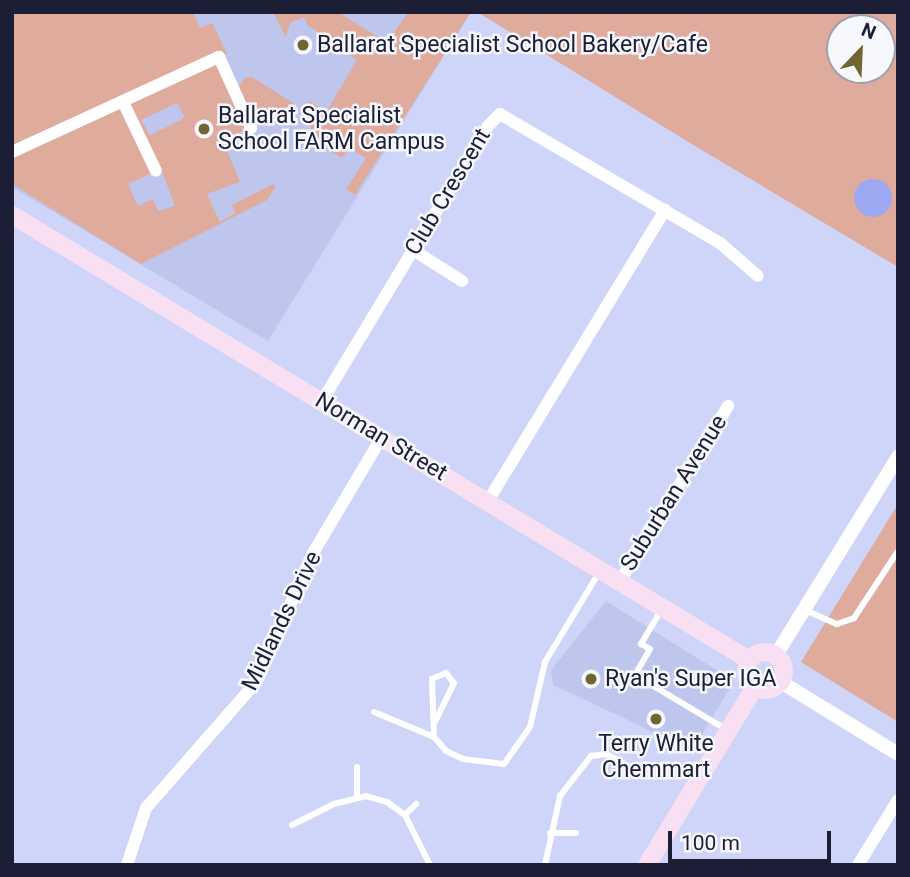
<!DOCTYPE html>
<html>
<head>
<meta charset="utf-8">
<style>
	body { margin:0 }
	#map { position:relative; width:910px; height:877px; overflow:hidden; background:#ced5f8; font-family:Roboto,sans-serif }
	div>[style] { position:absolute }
	.built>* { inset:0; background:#bfc6ed }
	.green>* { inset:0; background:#dfab9d }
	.water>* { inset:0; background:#9ca8f1 }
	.round { border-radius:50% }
	.service>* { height:6px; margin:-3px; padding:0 3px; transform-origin:3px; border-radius:3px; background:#fff }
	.minor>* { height:12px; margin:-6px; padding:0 6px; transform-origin:6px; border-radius:6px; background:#fff }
	.tertiary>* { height:14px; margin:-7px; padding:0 7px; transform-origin:7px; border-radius:7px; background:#fff }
	.secondary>* { height:18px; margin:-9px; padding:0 9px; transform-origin:9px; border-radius:9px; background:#f8e0f2 }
	.secondary>.ring { margin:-9px; padding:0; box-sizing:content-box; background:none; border:18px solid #f8e0f2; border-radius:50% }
	.dots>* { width:19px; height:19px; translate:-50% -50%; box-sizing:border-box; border:4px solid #f6f8fe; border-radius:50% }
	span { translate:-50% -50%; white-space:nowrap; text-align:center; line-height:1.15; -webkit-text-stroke:5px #f6f8fe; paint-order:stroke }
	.poi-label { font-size:23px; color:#1b1e34 }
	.left { translate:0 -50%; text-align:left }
	.street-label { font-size:23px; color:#1b1e34 }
	.frame { position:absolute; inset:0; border:14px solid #1b1e34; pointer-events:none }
	.north { position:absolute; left:826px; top:14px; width:70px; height:70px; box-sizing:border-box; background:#f6f8fe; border:2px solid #9ea1ad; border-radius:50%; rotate:23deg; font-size:19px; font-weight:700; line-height:28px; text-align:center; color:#1b1e34 }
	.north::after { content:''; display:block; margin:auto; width:24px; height:32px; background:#716532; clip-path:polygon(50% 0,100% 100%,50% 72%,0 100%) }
	.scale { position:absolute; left:668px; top:831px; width:163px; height:32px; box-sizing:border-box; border:4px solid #1b1e34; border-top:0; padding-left:9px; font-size:21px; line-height:24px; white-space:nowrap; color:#1b1e34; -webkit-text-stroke:5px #f6f8fe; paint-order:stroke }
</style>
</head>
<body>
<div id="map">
	<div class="built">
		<div style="clip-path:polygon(12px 12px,471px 12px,268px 341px,12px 187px)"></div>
		<div style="clip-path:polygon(606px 601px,734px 681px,690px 755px,639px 725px,553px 685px,551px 670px)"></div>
	</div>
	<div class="green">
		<div style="clip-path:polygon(evenodd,12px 12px,193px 12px,200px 28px,212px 23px,227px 53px,220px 57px,238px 87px,245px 78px,252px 77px,296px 105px,223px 141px,240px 182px,207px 194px,220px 222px,235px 213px,232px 205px,273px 184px,276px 186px,267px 200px,141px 264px,12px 184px,12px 12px,177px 103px,185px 118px,150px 135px,141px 120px,177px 103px,12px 12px,161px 169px,175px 206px,158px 211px,153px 199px,138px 206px,128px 184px,161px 169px)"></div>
		<div style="clip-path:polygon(273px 12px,338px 12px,387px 43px,408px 12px,471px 12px,355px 195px,346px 189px,366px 158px,349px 148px,342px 158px,316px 142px,313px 147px,308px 100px,336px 118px,328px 109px,357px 60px,323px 39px,325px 36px,308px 26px,304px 17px,290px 23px,286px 37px)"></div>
		<div style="clip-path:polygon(evenodd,477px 12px,898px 12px,898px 267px,690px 143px,477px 12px,840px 28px,882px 28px,882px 70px,840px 70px,840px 28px)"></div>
		<div style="clip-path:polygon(898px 504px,898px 722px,801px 662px)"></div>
	</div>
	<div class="water">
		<div class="round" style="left:854px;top:179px;width:38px;height:38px"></div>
	</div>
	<div class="service">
		<div style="left:662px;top:609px;width:41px;rotate:121deg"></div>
		<div style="left:641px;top:644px;width:10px;rotate:29deg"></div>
		<div style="left:650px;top:649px;width:30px;rotate:120deg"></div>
		<div style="left:635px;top:675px;width:107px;rotate:30.9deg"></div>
		<div style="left:805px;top:610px;width:35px;rotate:24deg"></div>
		<div style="left:837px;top:624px;width:18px;rotate:-19deg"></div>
		<div style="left:854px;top:618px;width:80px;rotate:-56.7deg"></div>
		<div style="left:374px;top:712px;width:65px;rotate:22.6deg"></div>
		<div style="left:435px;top:722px;width:43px;rotate:-64deg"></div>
		<div style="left:454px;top:683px;width:13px;rotate:-129deg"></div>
		<div style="left:446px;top:673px;width:15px;rotate:157deg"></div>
		<div style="left:432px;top:679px;width:58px;rotate:88deg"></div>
		<div style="left:434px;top:737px;width:18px;rotate:49deg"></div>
		<div style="left:446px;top:751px;width:19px;rotate:25deg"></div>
		<div style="left:463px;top:759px;width:41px;rotate:7deg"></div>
		<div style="left:504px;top:764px;width:45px;rotate:-54.9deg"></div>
		<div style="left:530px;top:727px;width:67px;rotate:-77deg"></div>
		<div style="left:545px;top:662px;width:106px;rotate:-58.9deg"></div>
		<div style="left:357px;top:796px;width:29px;rotate:-90deg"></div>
		<div style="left:405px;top:815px;width:16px;rotate:-45deg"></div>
		<div style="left:292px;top:825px;width:47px;rotate:-26.6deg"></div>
		<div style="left:334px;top:804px;width:33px;rotate:-14deg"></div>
		<div style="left:366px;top:796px;width:22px;rotate:16deg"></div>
		<div style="left:387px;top:802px;width:22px;rotate:36deg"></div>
		<div style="left:405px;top:815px;width:56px;rotate:63.4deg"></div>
		<div style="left:550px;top:833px;width:26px"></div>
		<div style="left:545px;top:865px;width:71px;rotate:-77.7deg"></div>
		<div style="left:560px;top:796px;width:51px;rotate:-52.2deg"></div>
		<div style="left:591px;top:756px;width:16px;rotate:-7deg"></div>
		<div style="left:607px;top:754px;width:34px;rotate:30deg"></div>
	</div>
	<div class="minor">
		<div style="left:123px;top:102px;width:76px;rotate:64.4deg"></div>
		<div style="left:12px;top:152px;width:228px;rotate:-24.7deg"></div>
		<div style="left:219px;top:57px;width:78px;rotate:65.7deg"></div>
		<div style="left:413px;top:250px;width:58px;rotate:32.3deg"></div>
		<div style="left:322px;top:401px;width:321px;rotate:-58.9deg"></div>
		<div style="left:488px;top:126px;width:17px;rotate:-45deg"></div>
		<div style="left:500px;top:114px;width:255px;rotate:30.4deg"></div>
		<div style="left:720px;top:243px;width:50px;rotate:41deg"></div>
		<div style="left:488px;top:501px;width:341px;rotate:-58.7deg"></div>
		<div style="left:620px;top:581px;width:206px;rotate:-58.3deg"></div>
		<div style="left:127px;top:865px;width:60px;rotate:-71.6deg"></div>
		<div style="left:146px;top:808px;width:169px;rotate:-48.8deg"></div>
		<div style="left:257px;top:681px;width:140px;rotate:-66.4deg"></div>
		<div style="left:313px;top:553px;width:135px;rotate:-59.3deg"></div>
		<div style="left:858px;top:865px;width:76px;rotate:-58.4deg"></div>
	</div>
	<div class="tertiary">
		<div style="left:776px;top:655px;width:233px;rotate:-58.4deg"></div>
		<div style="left:781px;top:682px;width:137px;rotate:31.6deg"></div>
	</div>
	<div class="secondary">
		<div style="left:12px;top:215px;width:861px;rotate:31.12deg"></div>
		<div class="ring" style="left:746px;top:652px;width:20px;height:20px"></div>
		<div style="left:647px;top:865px;width:208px;rotate:-58.8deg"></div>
	</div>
	<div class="dots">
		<div style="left:303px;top:45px;background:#716532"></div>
		<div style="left:204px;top:129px;background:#716532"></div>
		<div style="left:591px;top:679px;background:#716532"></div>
		<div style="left:656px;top:719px;background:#716532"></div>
	</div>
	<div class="poi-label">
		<span class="left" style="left:317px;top:45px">Ballarat Specialist School Bakery/Cafe</span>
		<span class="left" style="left:218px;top:129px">Ballarat Specialist<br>School FARM Campus</span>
		<span class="left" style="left:605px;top:679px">Ryan's Super IGA</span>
		<span style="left:656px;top:757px">Terry White<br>Chemmart</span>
	</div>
	<div class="street-label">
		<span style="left:448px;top:192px;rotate:-59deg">Club Crescent</span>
		<span style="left:381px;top:437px;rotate:31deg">Norman Street</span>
		<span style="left:674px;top:493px;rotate:-58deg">Suburban Avenue</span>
		<span style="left:282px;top:621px;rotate:-64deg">Midlands Drive</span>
	</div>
	<div class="frame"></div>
	<div class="north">N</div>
	<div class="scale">100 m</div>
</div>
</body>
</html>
